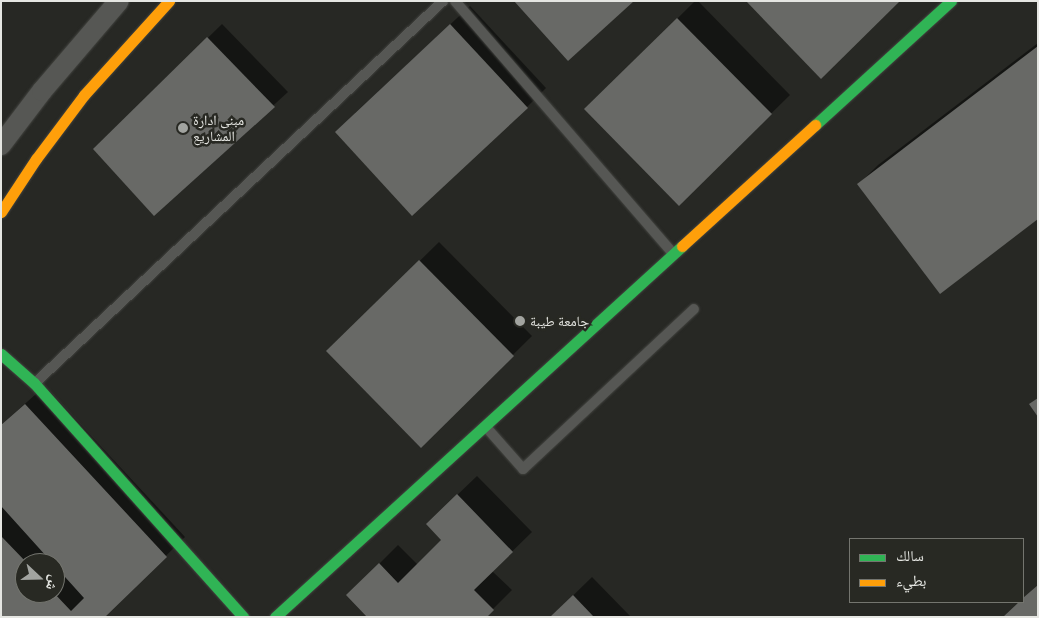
<!DOCTYPE html>
<html>
<head>
<meta charset="utf-8">
<style>
	body { margin:0 }
	#map { position:relative; width:1039px; height:618px; overflow:hidden; background:#272824; font-family:"PT Serif","Noto Naskh Arabic",serif }
	div>[style] { position:absolute }
	.shadow>* { inset:0; background:#0007 }
	.building>* { inset:0; background:#686966 }
	.roads { filter:drop-shadow(0 0 1px #434440) drop-shadow(0 0 1px #434440) }
	.lane>* { height:10px; margin:-5px; padding:0 5px; transform-origin:5px; border-radius:5px; background:#565754 }
	.street>* { height:20px; margin:-10px; padding:0 10px; transform-origin:10px; border-radius:10px; background:#565754 }
	.fast>* { height:11px; margin:-5.5px; padding:0 5.5px; transform-origin:5.5px; border-radius:5.5px; background:#30b455 }
	.slow>* { height:11px; margin:-5.5px; padding:0 5.5px; transform-origin:5.5px; border-radius:5.5px; background:#ff9f0a }
	.dots>* { width:14px; height:14px; translate:-50% -50%; box-sizing:border-box; border:2px solid #282923; border-radius:50% }
	span { translate:-50% -50%; white-space:nowrap; text-align:center; line-height:1.15; -webkit-text-stroke:5px #282923; paint-order:stroke }
	.poi-label { font-size:14px; color:#e5e6e2 }
	.left { translate:0 -50%; text-align:left }
	.frame { position:absolute; inset:0; border:2px solid #e5e6e2; pointer-events:none }
	.legend { position:absolute; left:849px; top:538px; width:175px; height:65px; box-sizing:border-box; background:#282923; border:1px solid #74756f; margin:0; padding:6px 9px; list-style:none; font-size:15px; color:#e5e6e2 }
	.legend li { display:flex; align-items:center; gap:10px; height:25px }
	.legend b { width:25px; border:1px solid #74756f }
	.north { position:absolute; left:15px; top:553px; width:50px; height:50px; box-sizing:border-box; background:#282923; border:1px solid #74756f; border-radius:50%; rotate:111deg; font-size:14px; font-weight:700; line-height:20px; text-align:center; color:#e5e6e2 }
	.north::after { content:''; display:block; margin:auto; width:18px; height:22px; background:#a2a4a0; clip-path:polygon(50% 0,100% 100%,50% 72%,0 100%) }
</style>
</head>
<body>
<div id="map">
	<div class="shadow">
		<div style="clip-path:polygon(695px 1px,698px 1px,790px 95px,679px 204px,586px 109px)"></div>
		<div style="clip-path:polygon(470px 6px,546px 88px,527px 107px,355px 113px)"></div>
		<div style="clip-path:polygon(222px 24px,288px 92px,154px 214px,94px 149px)"></div>
		<div style="clip-path:polygon(1038px 43px,1038px 218px,859px 184px,878px 165px)"></div>
		<div style="clip-path:polygon(439px 242px,532px 336px,421px 446px,328px 351px)"></div>
		<div style="clip-path:polygon(evenodd,45px 386px,185px 537px,104px 617px,1px 617px,1px 425px,45px 386px,25px 563px,55px 563px,55px 593px,25px 593px,25px 563px)"></div>
		<div style="clip-path:polygon(477px 476px,532px 532px,492px 571px,512px 590px,485px 617px,348px 595px,398px 545px,418px 565px,443px 540px,427px 524px)"></div>
		<div style="clip-path:polygon(592px 577px,631px 617px,551px 617px)"></div>
	</div>
	<div class="building">
		<div style="clip-path:polygon(514px 1px,634px 1px,568px 61px)"></div>
		<div style="clip-path:polygon(746px 1px,900px 1px,821px 79px)"></div>
		<div style="clip-path:polygon(677px 18px,772px 114px,679px 206px,584px 109px)"></div>
		<div style="clip-path:polygon(450px 24px,528px 108px,412px 216px,335px 132px)"></div>
		<div style="clip-path:polygon(207px 37px,275px 107px,154px 216px,93px 149px)"></div>
		<div style="clip-path:polygon(1038px 46px,1038px 219px,940px 294px,857px 184px)"></div>
		<div style="clip-path:polygon(419px 260px,514px 356px,421px 448px,326px 351px)"></div>
		<div style="clip-path:polygon(1038px 398px,1038px 417px,1029px 404px)"></div>
		<div style="clip-path:polygon(25px 404px,167px 557px,105px 617px,1px 617px,1px 536px,27px 563px,25px 593px,54px 593px,71px 611px,84px 598px,1px 506px,1px 425px)"></div>
		<div style="clip-path:polygon(457px 494px,513px 552px,474px 590px,494px 610px,487px 617px,367px 617px,346px 595px,379px 563px,398px 583px,441px 540px,426px 524px)"></div>
		<div style="clip-path:polygon(1038px 585px,1038px 617px,1003px 617px,1019px 602px,1023px 602px,1023px 598px)"></div>
		<div style="clip-path:polygon(573px 595px,594px 617px,550px 617px)"></div>
	</div>
	<div class="roads">
		<div class="lane">
			<div style="left:455px;top:1px;width:332px;rotate:49.2deg"></div>
			<div style="left:35px;top:383px;width:559px;rotate:-43.11deg"></div>
			<div style="left:486px;top:427px;width:56px;rotate:48.6deg"></div>
			<div style="left:523px;top:469px;width:234px;rotate:-43.1deg"></div>
		</div>
		<div class="street">
			<div style="left:1px;top:145px;width:68px;rotate:-52.8deg"></div>
			<div style="left:42px;top:91px;width:118px;rotate:-49.5deg"></div>
		</div>
		<div class="fast">
			<div style="left:815px;top:125px;width:184px;rotate:-42.4deg"></div>
			<div style="left:1px;top:354px;width:44px;rotate:41.3deg"></div>
			<div style="left:34px;top:383px;width:314px;rotate:48.2deg"></div>
			<div style="left:275px;top:617px;width:551px;rotate:-42.35deg"></div>
		</div>
		<div class="slow">
			<div style="left:1px;top:212px;width:64px;rotate:-56.6deg"></div>
			<div style="left:36px;top:159px;width:80px;rotate:-53.1deg"></div>
			<div style="left:84px;top:95px;width:127px;rotate:-47.9deg"></div>
			<div style="left:682px;top:246px;width:180px;rotate:-42.3deg"></div>
		</div>
	</div>
	<div class="dots">
		<div style="left:183px;top:128px;background:#a2a4a0"></div>
		<div style="left:520px;top:321px;background:#a2a4a0"></div>
	</div>
	<div class="poi-label">
		<span class="left" style="left:193px;top:128px">مبنى ادارة<br>المشاريع</span>
		<span class="left" style="left:530px;top:321px">جامعة طيبة</span>
	</div>
	<div class="frame"></div>
	<ul class="legend">
	<li><b style="height:6px;background:#30b455"></b>سالك</li>
	<li><b style="height:6px;background:#ff9f0a"></b>بطيء</li>
	</ul>
	<div class="north">ش</div>
</div>
</body>
</html>
